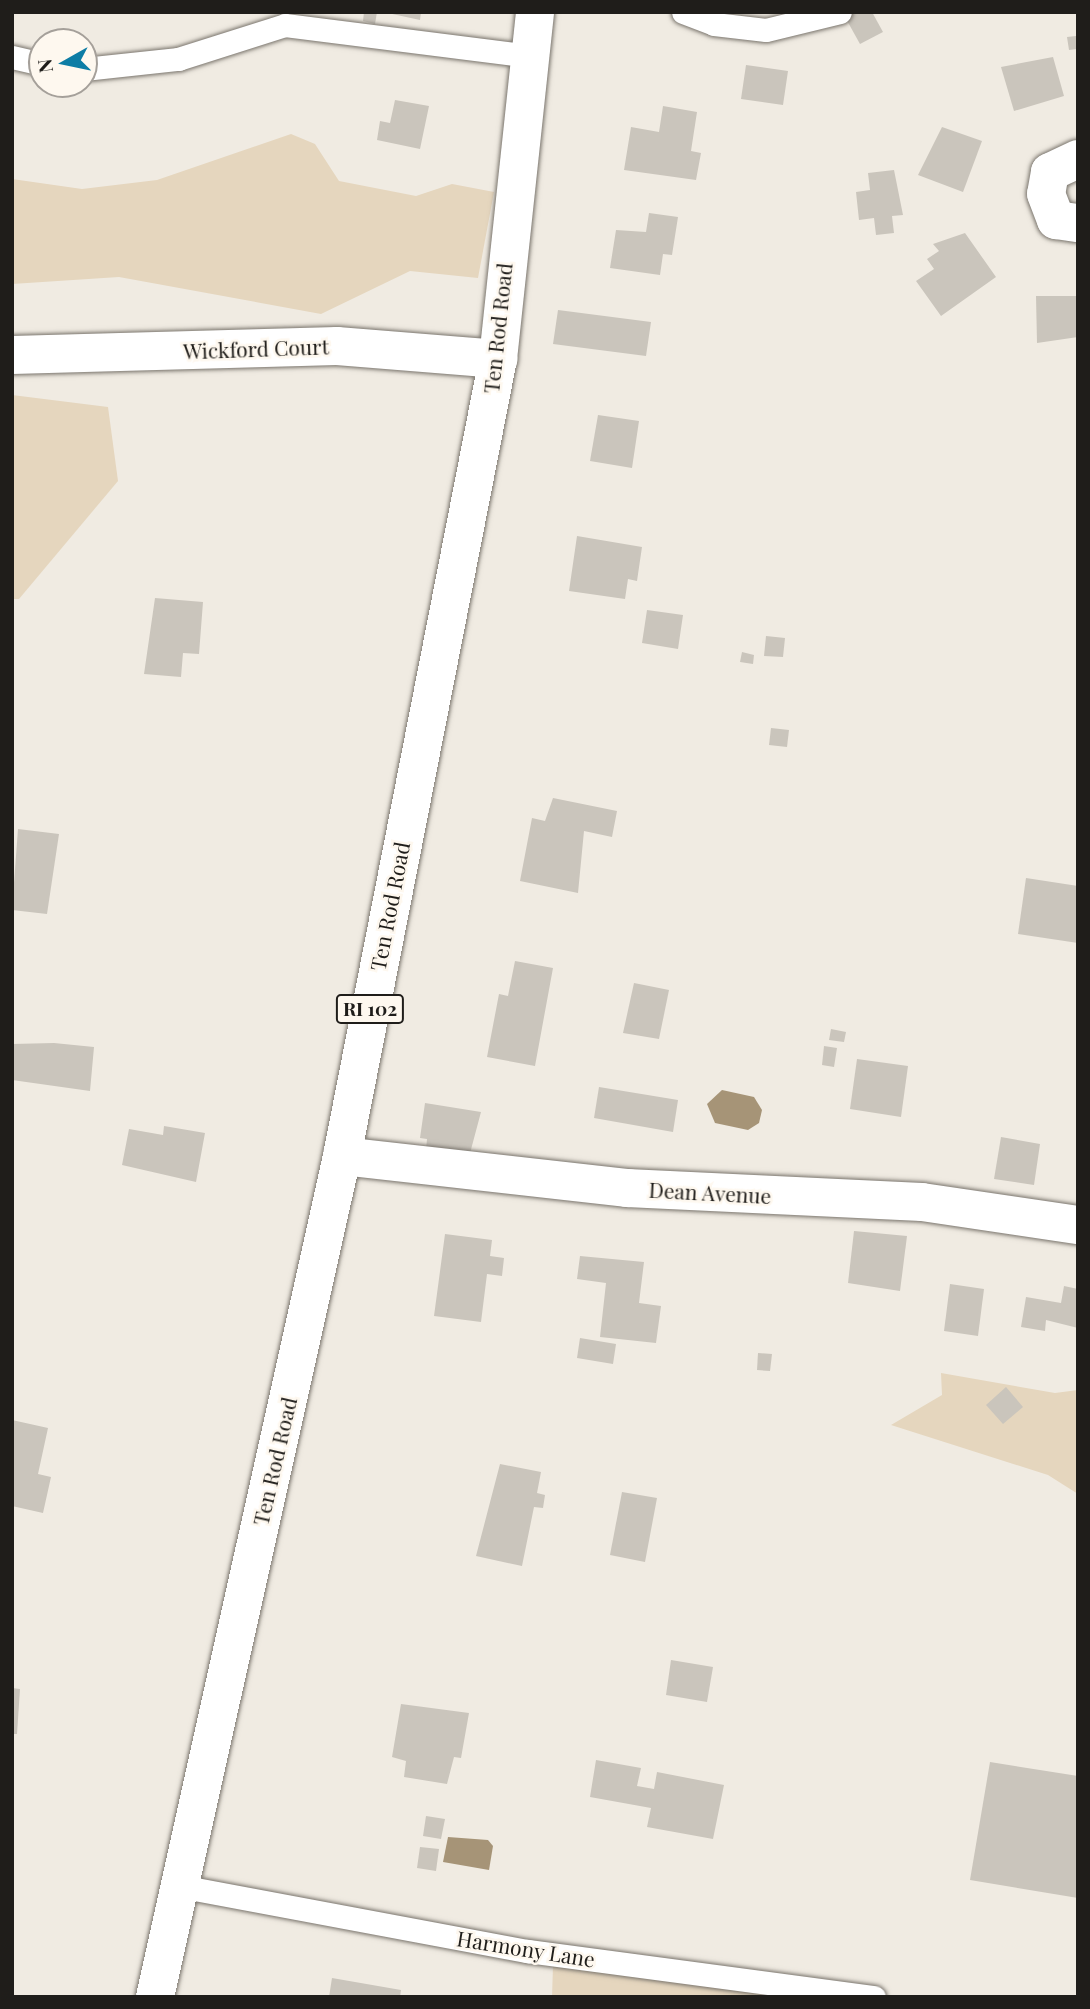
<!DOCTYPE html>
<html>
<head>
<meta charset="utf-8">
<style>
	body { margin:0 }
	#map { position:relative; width:1090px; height:2009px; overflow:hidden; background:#f0ebe2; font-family:"Playfair Display",serif }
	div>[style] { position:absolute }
	.green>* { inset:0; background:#e5d6be }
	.water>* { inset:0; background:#a69477 }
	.building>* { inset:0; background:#cac5bc }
	.roads { filter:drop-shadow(0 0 2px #7a756d) drop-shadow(0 0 2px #7a756d) }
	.lane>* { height:23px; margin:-11.5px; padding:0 11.5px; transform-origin:11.5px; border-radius:11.5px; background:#fff }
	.street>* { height:38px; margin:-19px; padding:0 19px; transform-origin:19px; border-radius:19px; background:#fff }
	.primary>* { height:38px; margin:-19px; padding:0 19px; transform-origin:19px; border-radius:19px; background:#fff }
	span { translate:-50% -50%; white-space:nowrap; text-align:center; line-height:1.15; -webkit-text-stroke:5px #fef8ef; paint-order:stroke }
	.shield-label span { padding:2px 5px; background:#fef8ef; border:2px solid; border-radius:5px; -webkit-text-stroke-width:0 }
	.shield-label { font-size:19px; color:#1f1d1a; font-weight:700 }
	.street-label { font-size:21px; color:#1f1d1a }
	.frame { position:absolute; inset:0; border:14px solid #1f1d1a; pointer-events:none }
	.north { position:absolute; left:28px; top:28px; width:70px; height:70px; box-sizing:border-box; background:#fef8ef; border:2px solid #a5a09a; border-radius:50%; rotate:261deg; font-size:19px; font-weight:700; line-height:28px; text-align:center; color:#1f1d1a }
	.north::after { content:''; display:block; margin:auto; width:24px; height:32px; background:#0d7da5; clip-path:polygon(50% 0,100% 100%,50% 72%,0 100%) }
</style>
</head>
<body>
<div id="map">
	<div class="green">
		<div style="clip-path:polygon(291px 134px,315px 144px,339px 181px,416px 196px,452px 184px,494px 192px,478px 278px,410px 271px,321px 314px,119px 277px,12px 284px,12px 179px,82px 189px,157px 180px)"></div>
		<div style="clip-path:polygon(12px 395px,108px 407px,118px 481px,19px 599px,12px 599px)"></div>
		<div style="clip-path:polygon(941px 1373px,1055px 1393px,1078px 1390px,1078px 1494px,1048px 1475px,891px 1425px,942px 1395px)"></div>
		<div style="clip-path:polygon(553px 1965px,857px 1997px,552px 1997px)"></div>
	</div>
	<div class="water">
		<div style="clip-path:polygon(722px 1090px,754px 1097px,762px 1110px,759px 1123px,748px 1130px,715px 1123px,707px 1104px)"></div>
		<div style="clip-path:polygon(448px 1837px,488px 1840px,493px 1846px,489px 1870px,443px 1862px)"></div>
	</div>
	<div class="building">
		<div style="clip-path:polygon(364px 12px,377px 12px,375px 24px,363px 21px)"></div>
		<div style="clip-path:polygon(383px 12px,421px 12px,420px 20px)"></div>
		<div style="clip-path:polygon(854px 12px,872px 12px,883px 32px,860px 44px,845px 17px)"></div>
		<div style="clip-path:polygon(1076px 36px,1077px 49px,1069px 50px,1067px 37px)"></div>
		<div style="clip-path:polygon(1053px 57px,1064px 96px,1014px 111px,1001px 67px)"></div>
		<div style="clip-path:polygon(746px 65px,788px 71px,783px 105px,741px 99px)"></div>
		<div style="clip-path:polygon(395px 100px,429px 106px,420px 149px,377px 140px,380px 121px,390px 123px)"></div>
		<div style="clip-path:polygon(663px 106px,697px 112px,691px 151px,701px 153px,696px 180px,624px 170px,631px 127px,659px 132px)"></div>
		<div style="clip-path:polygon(942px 127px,982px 141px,963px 192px,918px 175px)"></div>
		<div style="clip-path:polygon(894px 170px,903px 215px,892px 216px,894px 233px,876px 235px,874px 218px,859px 220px,856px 192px,870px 190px,868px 173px)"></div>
		<div style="clip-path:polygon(649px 213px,678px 217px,672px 255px,663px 254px,660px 275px,610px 268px,616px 230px,646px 232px)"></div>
		<div style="clip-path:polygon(965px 233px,996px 277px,941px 316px,916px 281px,934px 269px,927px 259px,939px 251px,933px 244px)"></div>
		<div style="clip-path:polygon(1036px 296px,1078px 296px,1078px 337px,1037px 343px)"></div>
		<div style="clip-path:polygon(558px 310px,651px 322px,646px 356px,553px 344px)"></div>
		<div style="clip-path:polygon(598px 415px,639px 421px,632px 468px,590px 461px)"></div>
		<div style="clip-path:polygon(577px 536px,642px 547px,637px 581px,628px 579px,625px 599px,569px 591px)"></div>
		<div style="clip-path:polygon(155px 598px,203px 602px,199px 654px,183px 653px,181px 677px,144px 674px)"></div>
		<div style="clip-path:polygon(647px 610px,683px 615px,678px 649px,642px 643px)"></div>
		<div style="clip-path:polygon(766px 636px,785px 638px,783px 657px,764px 656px)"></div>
		<div style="clip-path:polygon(742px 652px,754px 655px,753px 664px,740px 662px)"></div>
		<div style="clip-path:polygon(771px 728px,789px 730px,787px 747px,769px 745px)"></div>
		<div style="clip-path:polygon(553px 798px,617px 811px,612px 837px,584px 831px,578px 893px,520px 881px,532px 818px,545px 821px)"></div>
		<div style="clip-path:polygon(18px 829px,59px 834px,47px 914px,12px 910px)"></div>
		<div style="clip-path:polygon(1026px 878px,1078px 886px,1078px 943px,1018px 934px)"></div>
		<div style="clip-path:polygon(515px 961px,553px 968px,535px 1066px,487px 1057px,499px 994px,508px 996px)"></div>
		<div style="clip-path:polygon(634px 983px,669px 990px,659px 1039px,623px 1033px)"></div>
		<div style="clip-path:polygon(831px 1029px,846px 1032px,844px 1042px,829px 1040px)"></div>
		<div style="clip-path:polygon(54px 1043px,94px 1047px,90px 1091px,12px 1080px,12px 1044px)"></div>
		<div style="clip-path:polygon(824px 1046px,837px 1048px,834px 1067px,822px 1065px)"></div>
		<div style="clip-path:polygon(857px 1059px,908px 1066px,901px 1117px,850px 1109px)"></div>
		<div style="clip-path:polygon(599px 1087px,678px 1100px,673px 1132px,594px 1118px)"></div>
		<div style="clip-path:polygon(425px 1103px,481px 1112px,469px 1157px,426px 1150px,427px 1139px,420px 1138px)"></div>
		<div style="clip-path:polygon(164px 1126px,205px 1133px,196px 1182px,122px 1165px,129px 1129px,163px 1135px)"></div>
		<div style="clip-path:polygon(1001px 1137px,1040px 1144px,1034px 1185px,994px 1179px)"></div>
		<div style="clip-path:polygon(854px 1231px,907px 1236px,900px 1291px,848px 1283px)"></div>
		<div style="clip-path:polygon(445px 1234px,492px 1240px,490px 1256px,504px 1258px,502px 1276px,487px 1274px,481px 1322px,434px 1316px)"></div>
		<div style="clip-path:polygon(580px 1256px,644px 1262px,639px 1303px,661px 1306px,656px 1343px,600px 1337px,606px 1283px,577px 1279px)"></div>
		<div style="clip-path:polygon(950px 1284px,984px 1289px,978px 1336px,944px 1331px)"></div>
		<div style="clip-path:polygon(1064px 1286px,1078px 1289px,1078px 1328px,1046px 1320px,1045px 1331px,1021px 1327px,1026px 1297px,1061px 1303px)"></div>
		<div style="clip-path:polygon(580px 1338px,616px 1344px,613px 1364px,577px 1358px)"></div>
		<div style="clip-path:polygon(758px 1353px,772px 1354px,770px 1371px,757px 1370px)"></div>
		<div style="clip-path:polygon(1006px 1387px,1023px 1407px,1003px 1424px,986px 1405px)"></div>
		<div style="clip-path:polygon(12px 1420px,48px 1428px,38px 1474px,51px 1477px,43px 1513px,12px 1506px)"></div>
		<div style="clip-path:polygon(500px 1464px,541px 1472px,537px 1493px,545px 1495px,543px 1508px,534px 1507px,522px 1566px,476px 1556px)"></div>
		<div style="clip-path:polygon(622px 1492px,657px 1498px,645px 1562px,610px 1555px)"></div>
		<div style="clip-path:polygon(671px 1660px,713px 1667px,707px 1702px,666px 1695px)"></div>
		<div style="clip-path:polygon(12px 1688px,20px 1689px,17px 1734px,12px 1734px)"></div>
		<div style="clip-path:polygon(401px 1704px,469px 1713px,461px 1758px,454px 1757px,447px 1784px,404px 1777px,406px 1761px,392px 1757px)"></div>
		<div style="clip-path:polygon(596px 1760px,641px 1768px,637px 1786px,654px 1789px,657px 1772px,724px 1785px,713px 1839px,647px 1827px,651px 1808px,590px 1797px)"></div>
		<div style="clip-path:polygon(990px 1762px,1078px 1776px,1078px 1898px,970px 1880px)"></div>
		<div style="clip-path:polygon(426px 1816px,445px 1819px,441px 1839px,423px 1836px)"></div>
		<div style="clip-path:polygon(420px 1847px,439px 1849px,436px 1871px,417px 1868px)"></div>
		<div style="clip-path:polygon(332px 1978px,401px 1990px,400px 1997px,329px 1997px)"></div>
	</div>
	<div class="roads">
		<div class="lane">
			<div style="left:683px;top:12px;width:33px;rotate:21deg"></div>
			<div style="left:714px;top:24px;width:52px;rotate:6.6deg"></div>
			<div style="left:766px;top:30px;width:76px;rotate:-13.7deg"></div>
			<div style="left:12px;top:57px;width:31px;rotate:13deg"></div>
			<div style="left:84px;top:69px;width:95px;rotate:-6.1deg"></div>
			<div style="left:178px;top:59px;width:112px;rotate:-17.6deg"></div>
			<div style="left:285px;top:25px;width:247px;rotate:7.2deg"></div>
			<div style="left:179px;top:1886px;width:355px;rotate:10.6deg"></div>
			<div style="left:528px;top:1951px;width:349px;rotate:7.6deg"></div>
		</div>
		<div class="street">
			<div style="left:1078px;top:159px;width:31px;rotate:155deg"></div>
			<div style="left:1050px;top:172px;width:22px;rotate:100deg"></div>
			<div style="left:1046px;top:194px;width:28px;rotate:69deg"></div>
			<div style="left:1056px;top:220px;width:22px;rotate:8deg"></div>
			<div style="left:12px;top:355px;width:325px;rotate:-1.6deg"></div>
			<div style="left:337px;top:346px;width:162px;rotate:4.6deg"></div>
			<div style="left:342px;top:1156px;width:287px;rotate:6.4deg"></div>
			<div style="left:627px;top:1188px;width:295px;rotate:2.7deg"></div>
			<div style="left:922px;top:1202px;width:158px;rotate:8.4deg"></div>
		</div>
		<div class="primary">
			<div style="left:155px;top:1997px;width:862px;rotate:-77.46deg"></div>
			<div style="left:342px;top:1156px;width:812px;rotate:-78.93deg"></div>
			<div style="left:498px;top:359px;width:349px;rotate:-83.9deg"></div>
		</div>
	</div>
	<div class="shield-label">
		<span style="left:370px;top:1009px">RI 102</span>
	</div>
	<div class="street-label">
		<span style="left:497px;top:328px;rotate:-84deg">Ten Rod Road</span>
		<span style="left:256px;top:348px;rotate:-2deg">Wickford Court</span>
		<span style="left:389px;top:906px;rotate:-79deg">Ten Rod Road</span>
		<span style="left:710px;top:1192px;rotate:3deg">Dean Avenue</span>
		<span style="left:274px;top:1461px;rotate:-77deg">Ten Rod Road</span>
		<span style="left:526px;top:1948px;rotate:9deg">Harmony Lane</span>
	</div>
	<div class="frame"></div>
	<div class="north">N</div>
</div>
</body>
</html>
